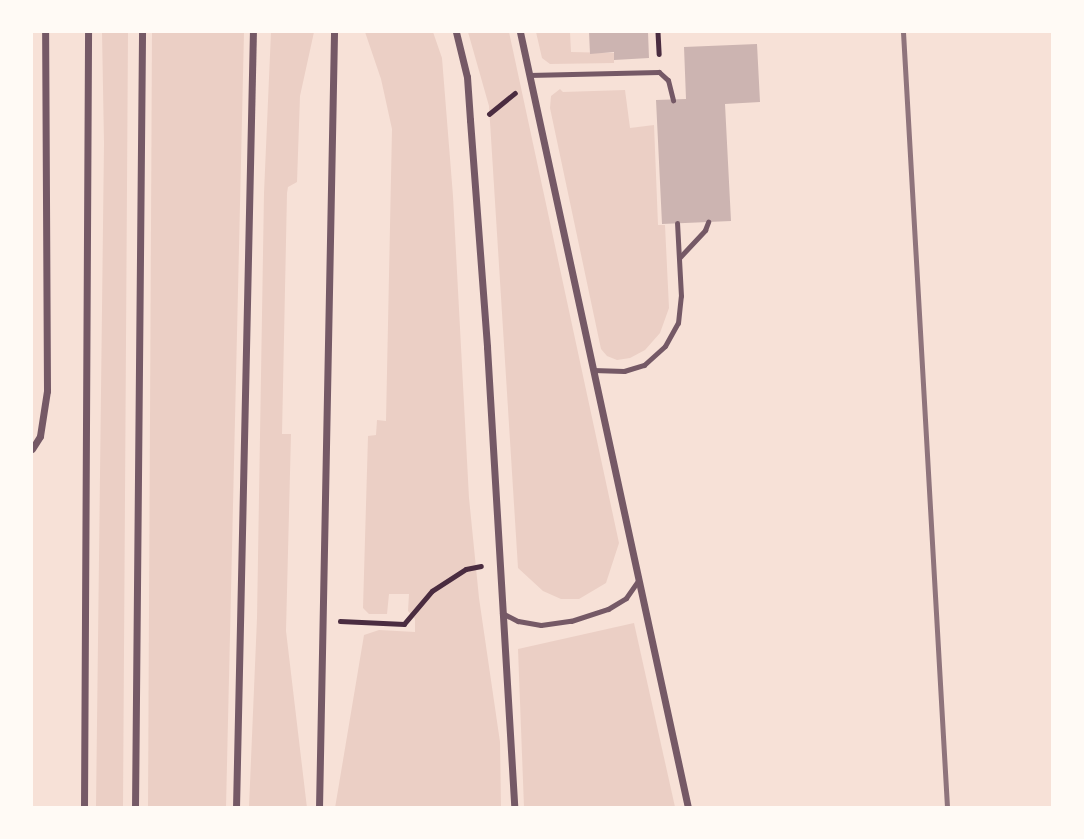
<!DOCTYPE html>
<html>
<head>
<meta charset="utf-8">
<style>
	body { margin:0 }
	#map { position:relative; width:1084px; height:839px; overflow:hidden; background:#f7e1d7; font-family:Ubuntu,sans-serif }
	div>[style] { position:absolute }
	.green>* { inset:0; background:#ebcfc5 }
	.building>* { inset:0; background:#ccb4b1 }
	.path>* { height:4.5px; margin:-2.25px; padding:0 2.25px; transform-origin:2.25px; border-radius:2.25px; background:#4a2c40 }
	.service>* { height:5px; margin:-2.5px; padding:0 2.5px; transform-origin:2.5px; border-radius:2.5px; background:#755966 }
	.minor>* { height:7px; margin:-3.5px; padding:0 3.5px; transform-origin:3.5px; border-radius:3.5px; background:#755966 }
	.rail>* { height:5px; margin:-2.5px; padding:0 2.5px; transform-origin:2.5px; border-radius:2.5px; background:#8f747c }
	span { translate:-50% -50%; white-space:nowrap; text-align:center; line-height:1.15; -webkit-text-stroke:5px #fffaf5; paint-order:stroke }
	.frame { position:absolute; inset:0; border:33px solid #fffaf5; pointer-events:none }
</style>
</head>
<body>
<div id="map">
	<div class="green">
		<div style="clip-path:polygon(102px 32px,128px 32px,123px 808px,96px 807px,104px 143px)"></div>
		<div style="clip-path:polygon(152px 32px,244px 32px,226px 807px,148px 807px)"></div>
		<div style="clip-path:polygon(271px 32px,314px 32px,300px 96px,297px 182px,288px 187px,287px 193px,282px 434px,291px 434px,286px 631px,307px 808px,249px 807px,257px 618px,264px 193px)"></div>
		<div style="clip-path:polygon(365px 32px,433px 32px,442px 58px,453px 196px,469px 498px,479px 598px,500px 742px,501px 807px,335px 808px,364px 635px,379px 630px,415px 632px,415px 619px,408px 611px,409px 594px,389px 594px,387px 614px,369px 614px,363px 608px,368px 436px,376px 435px,377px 420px,386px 421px,392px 129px,381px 79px)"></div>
		<div style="clip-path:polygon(468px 32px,509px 32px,619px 543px,606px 583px,579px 599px,561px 599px,543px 591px,518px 568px,489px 106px)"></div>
		<div style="clip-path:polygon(536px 32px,570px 32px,571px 52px,614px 53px,614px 63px,550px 64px,542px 58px)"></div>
		<div style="clip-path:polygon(560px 89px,563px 92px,625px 90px,630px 128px,654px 125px,658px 225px,665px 225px,669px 308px,660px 333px,645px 350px,630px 358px,617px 360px,607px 356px,601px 349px,550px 108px,551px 96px)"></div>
		<div style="clip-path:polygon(634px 623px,675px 807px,524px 807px,518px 649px)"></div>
	</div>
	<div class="building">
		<div style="clip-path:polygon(589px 32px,648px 32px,649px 58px,614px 60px,614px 52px,590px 54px)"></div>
		<div style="clip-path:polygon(757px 44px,760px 102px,725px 104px,731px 221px,662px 224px,656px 100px,686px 99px,684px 47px)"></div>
	</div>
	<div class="path">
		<div style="left:658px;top:32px;width:22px;rotate:87deg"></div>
		<div style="left:489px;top:114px;width:33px;rotate:-39deg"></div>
		<div style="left:340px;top:621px;width:64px;rotate:2.7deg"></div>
		<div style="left:404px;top:624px;width:43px;rotate:-49.7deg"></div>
		<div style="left:432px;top:591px;width:40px;rotate:-32.9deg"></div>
		<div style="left:466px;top:569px;width:15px;rotate:-11deg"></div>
	</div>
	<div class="service">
		<div style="left:529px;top:75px;width:130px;rotate:-1.3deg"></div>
		<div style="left:659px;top:72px;width:12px;rotate:42deg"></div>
		<div style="left:668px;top:80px;width:21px;rotate:76deg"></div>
		<div style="left:680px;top:257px;width:37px;rotate:-47deg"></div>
		<div style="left:705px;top:230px;width:9px;rotate:-69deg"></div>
		<div style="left:593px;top:370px;width:31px;rotate:2deg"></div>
		<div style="left:624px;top:371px;width:21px;rotate:-17deg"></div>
		<div style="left:644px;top:365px;width:28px;rotate:-42deg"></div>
		<div style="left:665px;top:346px;width:26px;rotate:-61deg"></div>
		<div style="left:678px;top:323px;width:27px;rotate:-84deg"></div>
		<div style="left:681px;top:296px;width:73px;rotate:-93.1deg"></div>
		<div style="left:502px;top:613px;width:18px;rotate:27deg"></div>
		<div style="left:518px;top:621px;width:23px;rotate:10deg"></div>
		<div style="left:541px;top:625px;width:30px;rotate:-8deg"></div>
		<div style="left:571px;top:621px;width:39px;rotate:-18deg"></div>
		<div style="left:608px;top:609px;width:21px;rotate:-31deg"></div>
		<div style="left:626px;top:598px;width:21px;rotate:-55deg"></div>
	</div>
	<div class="minor">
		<div style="left:456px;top:32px;width:46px;rotate:76.3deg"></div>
		<div style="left:467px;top:77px;width:43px;rotate:86deg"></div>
		<div style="left:470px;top:120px;width:228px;rotate:85.7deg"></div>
		<div style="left:487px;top:347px;width:462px;rotate:86.6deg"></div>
		<div style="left:520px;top:32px;width:794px;rotate:77.78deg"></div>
		<div style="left:32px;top:449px;width:15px;rotate:-58deg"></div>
		<div style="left:40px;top:436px;width:46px;rotate:-81.2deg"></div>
		<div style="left:47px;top:391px;width:359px;rotate:-90.3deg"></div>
		<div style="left:84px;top:808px;width:776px;rotate:-89.7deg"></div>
		<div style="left:135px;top:808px;width:776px;rotate:-89.48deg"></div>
		<div style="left:236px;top:808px;width:776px;rotate:-88.75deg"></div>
		<div style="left:319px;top:808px;width:776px;rotate:-88.89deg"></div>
	</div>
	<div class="rail">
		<div style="left:903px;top:32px;width:777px;rotate:86.75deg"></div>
	</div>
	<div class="frame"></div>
</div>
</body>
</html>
